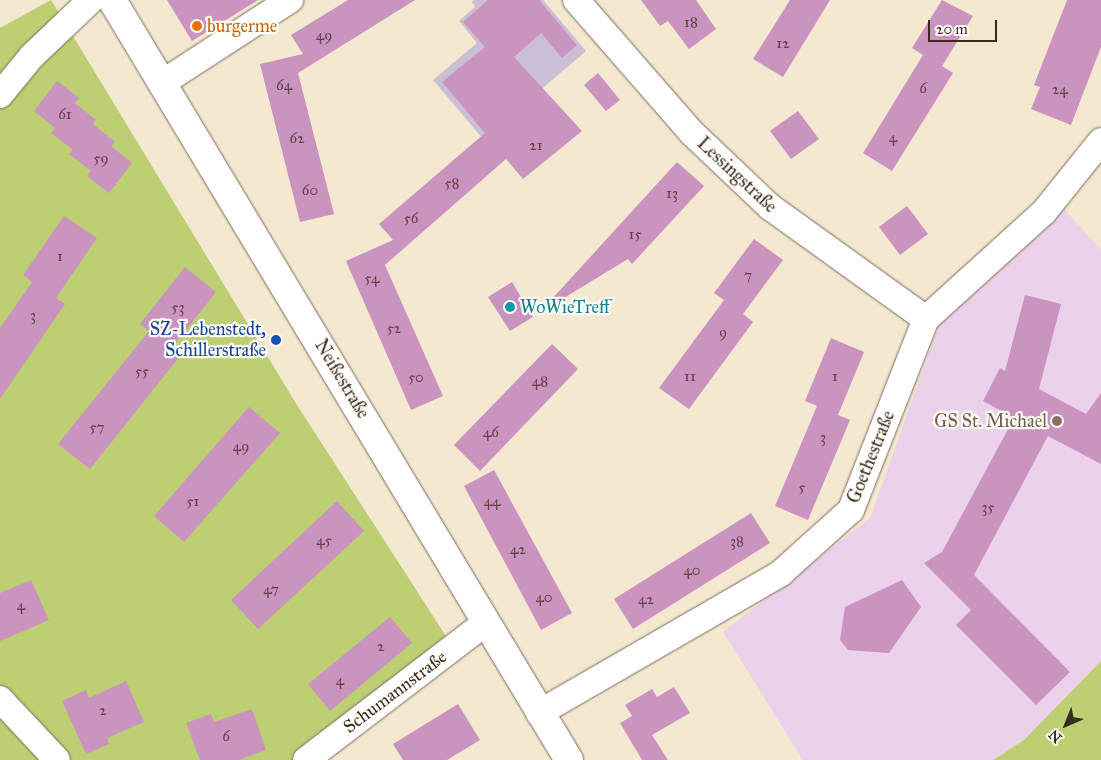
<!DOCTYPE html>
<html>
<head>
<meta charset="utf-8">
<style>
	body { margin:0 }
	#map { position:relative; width:1101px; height:760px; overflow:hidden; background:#f4e8d1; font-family:"IM FELL Great Primer",serif }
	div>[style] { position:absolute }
	.built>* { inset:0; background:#ecd1ea }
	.industrial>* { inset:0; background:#cbbfd5 }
	.green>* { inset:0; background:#bccf73 }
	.building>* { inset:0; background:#cb93bf }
	.roads { filter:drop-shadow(0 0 1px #7c6c5d) drop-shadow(0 0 1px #7c6c5d) }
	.street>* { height:26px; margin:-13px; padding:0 13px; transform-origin:13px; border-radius:13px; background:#fff }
	.secondary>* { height:28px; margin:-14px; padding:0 14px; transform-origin:14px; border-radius:14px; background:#fff }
	.dots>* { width:14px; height:14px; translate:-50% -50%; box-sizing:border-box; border:2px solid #fdfcf7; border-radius:50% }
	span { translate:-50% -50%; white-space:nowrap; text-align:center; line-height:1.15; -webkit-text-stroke:4.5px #fdfcf7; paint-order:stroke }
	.number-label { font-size:15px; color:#5f4446 }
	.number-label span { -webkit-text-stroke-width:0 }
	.food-label { font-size:18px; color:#c56008 }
	.left { translate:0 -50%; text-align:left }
	.street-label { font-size:18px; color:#3b2a1e }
	.culture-label { font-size:18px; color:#0d838f }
	.transit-label { font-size:18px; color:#164399 }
	.right { translate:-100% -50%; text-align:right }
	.education-label { font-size:18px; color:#785e54 }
	.north { position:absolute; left:1041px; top:700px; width:50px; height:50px; -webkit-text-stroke:4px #fdfcf7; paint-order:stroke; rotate:224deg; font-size:14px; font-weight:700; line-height:20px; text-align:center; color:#3b2a1e }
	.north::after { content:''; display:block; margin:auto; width:18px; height:22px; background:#3b2a1e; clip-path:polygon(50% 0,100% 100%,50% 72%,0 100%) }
	.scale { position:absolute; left:928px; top:20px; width:69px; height:22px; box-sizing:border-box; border:2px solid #3b2a1e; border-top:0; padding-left:6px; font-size:15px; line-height:18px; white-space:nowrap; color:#3b2a1e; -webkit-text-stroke:4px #fdfcf7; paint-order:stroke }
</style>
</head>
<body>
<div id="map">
	<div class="built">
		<div style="clip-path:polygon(1064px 209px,1101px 250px,1101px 661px,1024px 740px,993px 760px,803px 760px,723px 632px,870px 518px,939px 325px)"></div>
	</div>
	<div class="industrial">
		<div style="clip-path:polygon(474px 0,543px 0,586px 51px,483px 139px,433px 80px,477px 43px,459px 21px,475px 7px,472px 2px)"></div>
	</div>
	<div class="green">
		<div style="clip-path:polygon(51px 0,297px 405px,453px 647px,306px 760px,0 760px,0 28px)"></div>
		<div style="clip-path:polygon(1101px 661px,1101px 760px,993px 760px,1024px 740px)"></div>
	</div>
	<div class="building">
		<div style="clip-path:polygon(167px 0,258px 0,192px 41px)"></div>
		<div style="clip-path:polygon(348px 0,415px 0,298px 73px,334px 214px,300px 222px,260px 64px,303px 54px,291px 35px)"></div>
		<div style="clip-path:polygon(488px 0,539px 0,577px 45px,562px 58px,541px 33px,514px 57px,582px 131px,523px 179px,506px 159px,385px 265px,443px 396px,411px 410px,346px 261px,393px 240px,379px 224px,485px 133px,442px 82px,485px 47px,463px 22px)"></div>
		<div style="clip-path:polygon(641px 0,696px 0,716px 29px,689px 49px,668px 21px,660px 26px)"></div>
		<div style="clip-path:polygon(790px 0,830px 0,783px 77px,753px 59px)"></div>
		<div style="clip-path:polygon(942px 0,973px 16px,942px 66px,953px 73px,892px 171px,863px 153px,923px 55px,912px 48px)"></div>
		<div style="clip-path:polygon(1067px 0,1101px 0,1101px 47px,1071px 125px,1031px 109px,1040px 87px,1034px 85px)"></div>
		<div style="clip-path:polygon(598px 73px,620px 100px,606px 111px,584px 85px)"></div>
		<div style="clip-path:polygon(57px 81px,79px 98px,75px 103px,96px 120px,93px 124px,115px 142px,111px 146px,132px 163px,109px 193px,87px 176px,91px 171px,69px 154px,73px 150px,51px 133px,55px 128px,34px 111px)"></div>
		<div style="clip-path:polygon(798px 111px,819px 139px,791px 159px,770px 131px)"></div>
		<div style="clip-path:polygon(677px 162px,704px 186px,632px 264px,628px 259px,554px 304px,551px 300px)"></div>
		<div style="clip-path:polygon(907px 206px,928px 234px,900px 255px,879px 227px)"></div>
		<div style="clip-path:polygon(64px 216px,97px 238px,56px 298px,65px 304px,0 399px,0 328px,32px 282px,23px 275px)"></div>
		<div style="clip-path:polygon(754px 239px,783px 260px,743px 314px,753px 322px,689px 409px,659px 388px,724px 300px,714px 293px)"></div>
		<div style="clip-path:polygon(185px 267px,216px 292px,171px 349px,180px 356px,90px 469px,58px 444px,149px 331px,140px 324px)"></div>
		<div style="clip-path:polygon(512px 282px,533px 317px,510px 331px,488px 297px)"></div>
		<div style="clip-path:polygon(1025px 295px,1061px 304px,1039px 389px,1086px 414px,1101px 393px,1101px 464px,1048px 436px,974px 575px,1070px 672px,1036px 705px,956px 625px,971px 610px,924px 563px,942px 552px,1014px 418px,983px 401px,1000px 368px,1005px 371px)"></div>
		<div style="clip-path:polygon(831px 338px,864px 352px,838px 415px,850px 420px,808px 520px,775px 506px,817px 406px,805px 401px)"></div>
		<div style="clip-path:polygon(552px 344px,578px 369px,480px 471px,454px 445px)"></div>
		<div style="clip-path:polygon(249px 407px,280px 433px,184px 542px,154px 516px)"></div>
		<div style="clip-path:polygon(494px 470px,572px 613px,541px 630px,464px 486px)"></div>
		<div style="clip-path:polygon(337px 501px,364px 531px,258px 629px,231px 600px)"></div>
		<div style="clip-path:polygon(751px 513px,770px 543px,633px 629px,614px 599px)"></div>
		<div style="clip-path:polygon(31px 580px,49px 620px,0 641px,0 593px)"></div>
		<div style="clip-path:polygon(902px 580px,921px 607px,889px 653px,848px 650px,840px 640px,845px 607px)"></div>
		<div style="clip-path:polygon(390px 617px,412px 643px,330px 711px,308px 684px)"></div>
		<div style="clip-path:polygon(126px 681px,144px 722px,107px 738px,109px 744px,86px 754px,62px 701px,86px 690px,89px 698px)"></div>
		<div style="clip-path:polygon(674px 687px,690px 713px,652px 735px,668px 760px,642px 760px,620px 723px,632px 716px,625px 705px,652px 689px,657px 697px)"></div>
		<div style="clip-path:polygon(458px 704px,480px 740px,447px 760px,403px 760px,393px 744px)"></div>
		<div style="clip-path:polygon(252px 709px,266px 750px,239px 760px,200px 760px,186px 723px,211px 714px,214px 722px)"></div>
	</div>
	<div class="roads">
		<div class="street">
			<div style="left:576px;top:0;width:176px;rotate:48.9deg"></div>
			<div style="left:692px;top:133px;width:108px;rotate:43.5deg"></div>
			<div style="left:770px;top:207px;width:192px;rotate:35.7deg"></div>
			<div style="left:162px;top:83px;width:153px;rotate:-33deg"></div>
			<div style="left:0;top:95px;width:50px;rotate:-50.6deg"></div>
			<div style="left:32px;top:56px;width:81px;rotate:-43.5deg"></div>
			<div style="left:0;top:699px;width:83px;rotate:46.9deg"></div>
			<div style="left:539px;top:713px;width:280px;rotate:-30deg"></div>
			<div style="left:781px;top:573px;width:94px;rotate:-42deg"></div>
			<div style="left:851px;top:510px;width:205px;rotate:-68.6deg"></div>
			<div style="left:926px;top:319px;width:159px;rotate:-42.2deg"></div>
			<div style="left:1044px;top:212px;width:91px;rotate:-51.2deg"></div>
			<div style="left:306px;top:760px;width:225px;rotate:-37.4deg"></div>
		</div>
		<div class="secondary">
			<div style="left:112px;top:0;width:887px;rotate:58.98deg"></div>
		</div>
	</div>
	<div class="dots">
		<div style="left:197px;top:26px;background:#e8710a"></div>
		<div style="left:510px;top:307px;background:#0f9aa8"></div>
		<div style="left:276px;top:340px;background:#1a4fb4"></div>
		<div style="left:1057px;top:421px;background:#8d6e63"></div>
	</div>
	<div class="number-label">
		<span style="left:691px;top:23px">18</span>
		<span style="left:324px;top:36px">49</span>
		<span style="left:783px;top:44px">12</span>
		<span style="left:284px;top:86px">64</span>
		<span style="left:923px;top:89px">6</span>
		<span style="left:1060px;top:90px">24</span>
		<span style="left:65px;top:115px">61</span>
		<span style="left:893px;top:138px">4</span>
		<span style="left:297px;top:139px">62</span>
		<span style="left:536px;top:146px">21</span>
		<span style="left:101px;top:159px">59</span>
		<span style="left:452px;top:184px">58</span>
		<span style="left:310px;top:191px">60</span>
		<span style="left:672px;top:194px">13</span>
		<span style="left:411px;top:219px">56</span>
		<span style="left:635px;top:235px">15</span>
		<span style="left:60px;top:257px">1</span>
		<span style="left:748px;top:276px">7</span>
		<span style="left:372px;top:279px">54</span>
		<span style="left:178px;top:308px">53</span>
		<span style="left:33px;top:316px">3</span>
		<span style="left:394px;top:329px">52</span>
		<span style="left:723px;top:333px">9</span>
		<span style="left:142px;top:372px">55</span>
		<span style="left:690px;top:377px">11</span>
		<span style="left:835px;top:377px">1</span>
		<span style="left:416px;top:378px">50</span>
		<span style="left:540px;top:382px">48</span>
		<span style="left:97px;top:428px">57</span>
		<span style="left:491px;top:433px">46</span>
		<span style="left:823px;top:438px">3</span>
		<span style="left:241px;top:447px">49</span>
		<span style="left:802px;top:488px">5</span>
		<span style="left:193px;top:502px">51</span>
		<span style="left:492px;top:502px">44</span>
		<span style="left:988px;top:508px">35</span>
		<span style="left:324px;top:541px">45</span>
		<span style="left:737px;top:542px">38</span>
		<span style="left:518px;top:550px">42</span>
		<span style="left:692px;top:571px">40</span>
		<span style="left:271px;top:590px">47</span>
		<span style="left:544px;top:598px">40</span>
		<span style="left:646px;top:600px">42</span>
		<span style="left:21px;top:606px">4</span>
		<span style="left:381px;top:647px">2</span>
		<span style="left:340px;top:681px">4</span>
		<span style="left:103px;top:711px">2</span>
		<span style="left:226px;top:737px">6</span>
	</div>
	<div class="food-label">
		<span class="left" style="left:207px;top:26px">burgerme</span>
	</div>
	<div class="street-label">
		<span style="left:737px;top:175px;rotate:43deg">Lessingstraße</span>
		<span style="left:342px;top:379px;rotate:59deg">Neißestraße</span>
		<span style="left:871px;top:457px;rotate:-68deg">Goethestraße</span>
		<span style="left:395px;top:692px;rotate:-37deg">Schumannstraße</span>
	</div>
	<div class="culture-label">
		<span class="left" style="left:520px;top:307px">WoWieTreff</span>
	</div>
	<div class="transit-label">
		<span class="right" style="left:266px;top:340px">SZ-Lebenstedt,<br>Schillerstraße</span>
	</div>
	<div class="education-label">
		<span class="right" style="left:1047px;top:421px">GS St. Michael</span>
	</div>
	<div class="north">N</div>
	<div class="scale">20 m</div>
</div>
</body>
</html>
